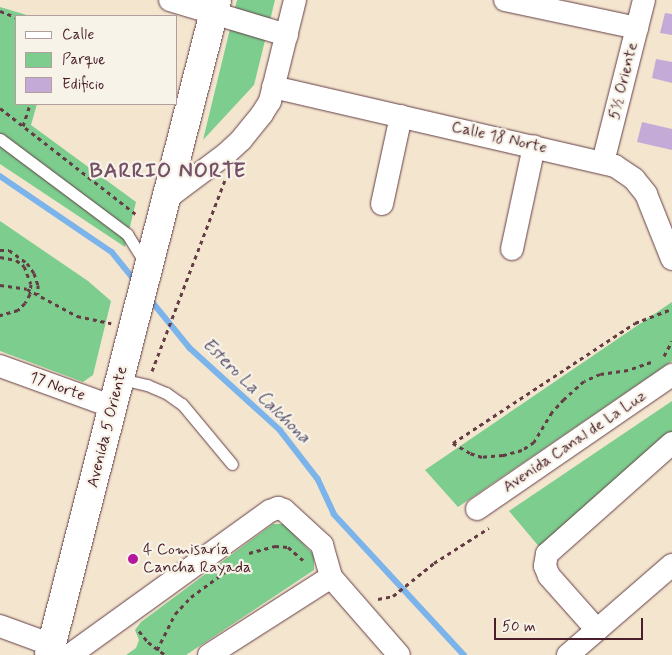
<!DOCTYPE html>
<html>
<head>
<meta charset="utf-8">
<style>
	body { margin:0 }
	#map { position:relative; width:672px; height:655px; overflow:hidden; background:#f4e5cf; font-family:Mynerve,sans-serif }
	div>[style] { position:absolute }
	.green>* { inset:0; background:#7ccd8e }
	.stream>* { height:5.5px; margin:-2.75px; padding:0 2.75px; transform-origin:2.75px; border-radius:2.75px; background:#7bb3eb }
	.building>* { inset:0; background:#c4aad6 }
	.path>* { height:3px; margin-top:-1.5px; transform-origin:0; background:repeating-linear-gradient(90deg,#643d44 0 4px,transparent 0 8px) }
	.roads { filter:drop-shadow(0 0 1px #643d44) drop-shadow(0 0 1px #643d44) }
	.service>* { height:11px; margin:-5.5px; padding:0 5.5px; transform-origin:5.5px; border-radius:5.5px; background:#fff }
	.minor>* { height:22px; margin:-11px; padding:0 11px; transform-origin:11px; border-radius:11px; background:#fff }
	.tertiary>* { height:28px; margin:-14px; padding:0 14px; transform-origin:14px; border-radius:14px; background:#fff }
	.dots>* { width:14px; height:14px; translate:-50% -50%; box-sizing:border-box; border:2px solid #f7f3e8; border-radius:50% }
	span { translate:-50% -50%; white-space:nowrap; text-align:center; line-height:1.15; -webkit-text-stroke:4.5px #f7f3e8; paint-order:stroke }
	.street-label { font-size:16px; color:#4a1f2b }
	.poi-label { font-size:16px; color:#4a1f2b }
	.left { translate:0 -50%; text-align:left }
	.water-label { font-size:18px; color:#5b536e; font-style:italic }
	.district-label { font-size:21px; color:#755067; font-weight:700; letter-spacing:1px }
	.legend { position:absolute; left:15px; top:15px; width:162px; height:90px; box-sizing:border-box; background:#f7f3e8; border:1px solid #b29e9c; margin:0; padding:6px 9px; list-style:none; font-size:15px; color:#4a1f2b }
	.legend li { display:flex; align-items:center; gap:10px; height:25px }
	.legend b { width:25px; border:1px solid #b29e9c }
	.scale { position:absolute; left:494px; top:618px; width:149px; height:22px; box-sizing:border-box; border:2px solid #4a1f2b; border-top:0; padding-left:6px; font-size:15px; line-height:18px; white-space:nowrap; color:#4a1f2b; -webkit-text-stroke:4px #f7f3e8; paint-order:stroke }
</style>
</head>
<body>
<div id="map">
	<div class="green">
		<div style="clip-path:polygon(237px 0,275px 0,254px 85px,203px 140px)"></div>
		<div style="clip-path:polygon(0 7px,30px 16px,16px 16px,16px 104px,37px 104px,31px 125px,136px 202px,125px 247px,0 164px)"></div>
		<div style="clip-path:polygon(0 221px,88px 281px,111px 301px,93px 375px,83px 382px,0 351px)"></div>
		<div style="clip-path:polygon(672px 302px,672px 361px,458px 507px,425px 470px)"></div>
		<div style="clip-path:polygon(672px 401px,672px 435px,541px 549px,509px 511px)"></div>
		<div style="clip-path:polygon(273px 524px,284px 524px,314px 555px,314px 570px,186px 655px,126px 655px,136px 648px,139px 640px,135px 630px,141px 622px)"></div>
	</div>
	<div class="stream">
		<div style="left:0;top:176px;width:135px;rotate:34.2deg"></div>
		<div style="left:112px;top:252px;width:38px;rotate:51deg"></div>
		<div style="left:150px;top:299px;width:63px;rotate:50.8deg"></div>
		<div style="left:190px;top:348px;width:122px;rotate:42.3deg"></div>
		<div style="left:280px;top:430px;width:62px;rotate:52.2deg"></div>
		<div style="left:318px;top:479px;width:38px;rotate:65deg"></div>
		<div style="left:334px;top:514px;width:192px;rotate:47.3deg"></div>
	</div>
	<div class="building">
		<div style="clip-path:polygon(665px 13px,672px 14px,672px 35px,660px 33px)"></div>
		<div style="clip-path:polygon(656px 59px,672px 62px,672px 83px,652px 78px)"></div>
		<div style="clip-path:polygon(642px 122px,672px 129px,672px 150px,637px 142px)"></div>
	</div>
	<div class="path">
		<div style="left:0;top:11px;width:17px;rotate:21deg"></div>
		<div style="left:0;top:108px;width:174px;rotate:38deg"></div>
		<div style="left:23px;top:126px;width:23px;rotate:-72deg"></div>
		<div style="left:0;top:250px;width:9px"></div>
		<div style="left:9px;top:250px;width:22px;rotate:36deg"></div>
		<div style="left:27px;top:263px;width:12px;rotate:55deg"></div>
		<div style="left:34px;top:273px;width:13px;rotate:72deg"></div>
		<div style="left:38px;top:285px;width:9px;rotate:90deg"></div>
		<div style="left:0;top:257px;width:16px;rotate:11deg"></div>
		<div style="left:16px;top:260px;width:10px;rotate:37deg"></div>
		<div style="left:24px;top:266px;width:19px;rotate:69deg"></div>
		<div style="left:31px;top:284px;width:10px;rotate:96deg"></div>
		<div style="left:30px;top:294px;width:10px;rotate:119deg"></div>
		<div style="left:25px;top:303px;width:10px;rotate:135deg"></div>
		<div style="left:18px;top:310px;width:19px;rotate:164deg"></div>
		<div style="left:0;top:285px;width:27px;rotate:8deg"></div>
		<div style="left:27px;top:289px;width:57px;rotate:28.4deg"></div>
		<div style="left:77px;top:316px;width:35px;rotate:12deg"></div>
		<div style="left:664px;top:356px;width:17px;rotate:-62deg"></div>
		<div style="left:651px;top:362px;width:24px;rotate:161deg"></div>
		<div style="left:628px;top:370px;width:28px;rotate:172deg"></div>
		<div style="left:600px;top:374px;width:17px;rotate:156deg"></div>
		<div style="left:584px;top:381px;width:27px;rotate:138deg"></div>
		<div style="left:564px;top:399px;width:18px;rotate:133deg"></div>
		<div style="left:552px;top:412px;width:35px;rotate:121deg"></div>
		<div style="left:534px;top:442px;width:14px;rotate:146deg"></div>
		<div style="left:522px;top:450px;width:20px;rotate:165deg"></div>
		<div style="left:503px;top:455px;width:21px;rotate:175deg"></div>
		<div style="left:482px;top:457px;width:13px;rotate:-162deg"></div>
		<div style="left:470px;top:453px;width:20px;rotate:-150deg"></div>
		<div style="left:453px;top:443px;width:218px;rotate:-33.4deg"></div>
		<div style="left:635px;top:323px;width:40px;rotate:-21deg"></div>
		<div style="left:152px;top:371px;width:204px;rotate:-69.1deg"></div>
		<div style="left:249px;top:553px;width:27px;rotate:-15deg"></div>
		<div style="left:275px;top:546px;width:13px;rotate:4deg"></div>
		<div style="left:288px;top:547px;width:21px;rotate:41deg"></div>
		<div style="left:378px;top:599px;width:15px;rotate:-11deg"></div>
		<div style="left:393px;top:596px;width:53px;rotate:-38.8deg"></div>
		<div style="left:434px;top:563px;width:65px;rotate:-32.5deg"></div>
		<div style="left:139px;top:631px;width:14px;rotate:51deg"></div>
		<div style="left:148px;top:642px;width:21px;rotate:37deg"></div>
		<div style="left:157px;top:650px;width:40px;rotate:-63.4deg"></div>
		<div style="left:175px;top:614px;width:23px;rotate:-47deg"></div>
		<div style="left:191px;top:597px;width:47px;rotate:-36.4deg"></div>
	</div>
	<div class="roads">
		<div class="service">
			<div style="left:0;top:139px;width:159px;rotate:36.8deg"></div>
			<div style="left:127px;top:234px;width:34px;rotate:58deg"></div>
			<div style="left:121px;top:379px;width:27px;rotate:13deg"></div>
			<div style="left:147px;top:385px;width:21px;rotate:23deg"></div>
			<div style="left:166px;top:393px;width:19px;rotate:35deg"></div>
			<div style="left:182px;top:404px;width:78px;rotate:50.2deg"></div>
		</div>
		<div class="minor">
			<div style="left:170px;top:0;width:122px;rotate:16.7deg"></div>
			<div style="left:505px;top:0;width:135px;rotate:12deg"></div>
			<div style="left:273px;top:87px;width:351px;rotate:13deg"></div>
			<div style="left:615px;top:166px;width:23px;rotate:34deg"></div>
			<div style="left:634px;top:179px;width:19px;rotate:51deg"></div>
			<div style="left:646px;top:194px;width:70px;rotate:68.2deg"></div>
			<div style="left:603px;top:162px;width:167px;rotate:-75.8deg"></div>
			<div style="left:166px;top:199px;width:75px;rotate:-36.9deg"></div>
			<div style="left:226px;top:154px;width:21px;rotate:-43deg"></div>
			<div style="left:241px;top:140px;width:33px;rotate:-51deg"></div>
			<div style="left:262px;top:114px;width:15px;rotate:-58deg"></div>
			<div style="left:270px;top:101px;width:104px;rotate:-76.1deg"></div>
			<div style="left:382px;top:204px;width:90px;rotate:-77.8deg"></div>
			<div style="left:512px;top:249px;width:105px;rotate:-77.9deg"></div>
			<div style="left:0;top:366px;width:120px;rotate:19.9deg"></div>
			<div style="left:477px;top:509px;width:237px;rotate:-34.5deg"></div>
			<div style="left:0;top:626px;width:55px;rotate:20.1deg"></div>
			<div style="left:597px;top:630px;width:72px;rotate:-131.6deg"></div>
			<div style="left:549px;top:576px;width:11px;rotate:-112deg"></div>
			<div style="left:545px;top:566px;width:12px;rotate:-81deg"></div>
			<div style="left:547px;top:554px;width:167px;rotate:-41.6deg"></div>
			<div style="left:70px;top:655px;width:246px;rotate:-35.8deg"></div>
			<div style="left:270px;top:511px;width:9px;rotate:-21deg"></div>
			<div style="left:278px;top:508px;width:6px;rotate:18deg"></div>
			<div style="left:284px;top:510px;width:52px;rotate:42.6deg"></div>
			<div style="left:322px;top:545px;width:33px;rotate:74deg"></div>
			<div style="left:331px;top:577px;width:103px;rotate:48.9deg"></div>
			<div style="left:209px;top:655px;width:145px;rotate:-32.6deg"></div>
			<div style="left:568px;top:655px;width:138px;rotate:-40.9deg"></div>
		</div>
		<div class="tertiary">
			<div style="left:49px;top:655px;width:676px;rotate:-75.61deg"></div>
		</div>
	</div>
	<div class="dots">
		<div style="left:133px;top:559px;background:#b5179e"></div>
	</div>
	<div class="street-label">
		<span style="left:624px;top:81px;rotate:-76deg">5½ Oriente</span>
		<span style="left:499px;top:138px;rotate:13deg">Calle 18 Norte</span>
		<span style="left:57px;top:387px;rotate:20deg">17 Norte</span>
		<span style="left:108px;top:427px;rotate:-76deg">Avenida 5 Oriente</span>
		<span style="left:575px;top:442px;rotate:-34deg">Avenida Canal de La Luz</span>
	</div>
	<div class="poi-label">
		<span class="left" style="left:143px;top:559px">4 Comisaría<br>Cancha Rayada</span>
	</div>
	<div class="water-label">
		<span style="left:256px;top:391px;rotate:44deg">Estero La Calchona</span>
	</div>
	<div class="district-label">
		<span style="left:168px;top:171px">BARRIO NORTE</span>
	</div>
	<ul class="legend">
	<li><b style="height:6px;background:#fff"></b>Calle</li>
	<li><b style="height:14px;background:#7ccd8e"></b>Parque</li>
	<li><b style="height:14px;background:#c4aad6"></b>Edificio</li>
	</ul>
	<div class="scale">50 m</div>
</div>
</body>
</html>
